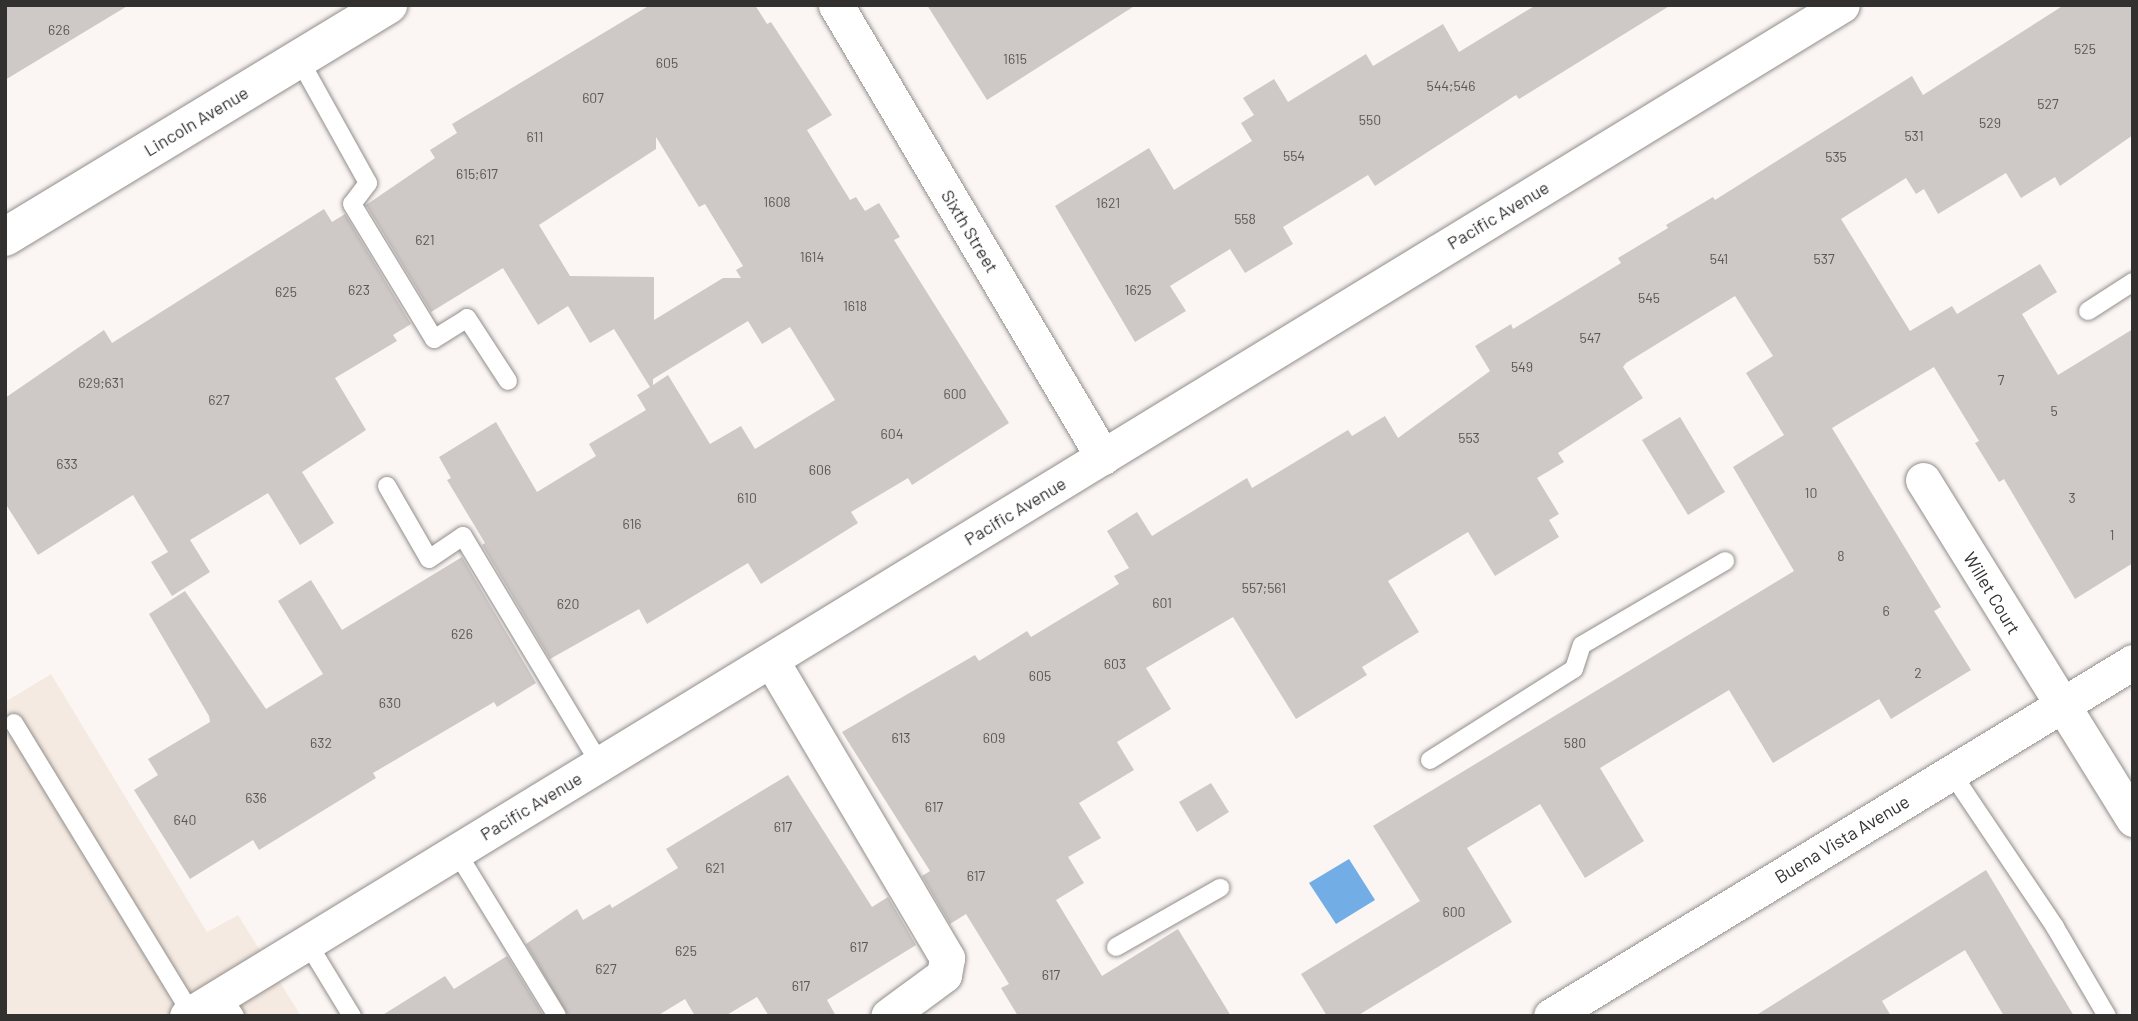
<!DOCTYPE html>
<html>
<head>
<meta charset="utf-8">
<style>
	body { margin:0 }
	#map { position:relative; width:2138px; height:1021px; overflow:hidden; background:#fbf6f3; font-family:Barlow,sans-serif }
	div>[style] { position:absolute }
	.built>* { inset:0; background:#f5eae1 }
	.water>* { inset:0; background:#72aee5 }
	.building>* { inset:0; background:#cec9c6 }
	.roads { filter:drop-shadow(0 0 2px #928e8b) drop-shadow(0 0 2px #928e8b) }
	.service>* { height:18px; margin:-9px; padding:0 9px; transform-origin:9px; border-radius:9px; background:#fff }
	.minor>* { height:35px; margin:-17.5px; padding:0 17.5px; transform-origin:17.5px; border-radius:17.5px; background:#fff }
	.tertiary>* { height:38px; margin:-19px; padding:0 19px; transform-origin:19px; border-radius:19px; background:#fff }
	span { translate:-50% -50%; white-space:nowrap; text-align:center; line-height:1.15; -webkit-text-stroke:7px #fff; paint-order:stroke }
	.number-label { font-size:14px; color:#5a5756 }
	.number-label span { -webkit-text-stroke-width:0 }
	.street-label { font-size:18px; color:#333130 }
	.frame { position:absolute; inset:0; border:7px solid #333130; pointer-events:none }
</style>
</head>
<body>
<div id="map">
	<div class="built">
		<div style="clip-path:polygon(51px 674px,207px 932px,238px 915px,301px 1016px,5px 1016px,5px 702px)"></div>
	</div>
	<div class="water">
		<div style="clip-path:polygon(1349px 859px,1375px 900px,1336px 924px,1309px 883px)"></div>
	</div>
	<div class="building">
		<div style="clip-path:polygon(5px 5px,129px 5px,5px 80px)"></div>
		<div style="clip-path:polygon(evenodd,650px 5px,755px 5px,767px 24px,771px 22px,832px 115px,807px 130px,850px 200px,856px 197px,865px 211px,879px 203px,900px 237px,894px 240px,1009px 423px,912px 485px,908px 478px,851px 512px,858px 523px,761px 584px,748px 563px,647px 624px,639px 609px,550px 659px,482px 545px,485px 543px,447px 480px,451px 478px,439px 457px,496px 422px,537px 492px,596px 456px,589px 444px,646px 410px,637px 395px,650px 387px,614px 329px,590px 343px,568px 306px,538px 325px,503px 268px,431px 312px,366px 205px,435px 158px,430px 150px,457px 133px,452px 124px,650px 5px,656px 137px,699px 207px,705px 204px,743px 266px,736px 270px,741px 278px,723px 278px,654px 320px,654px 277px,570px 276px,539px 225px,656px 149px,656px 137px,650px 5px,748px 321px,762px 344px,790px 327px,835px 400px,755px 449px,741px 426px,710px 444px,668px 375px,653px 385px,653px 379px,748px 321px)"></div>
		<div style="clip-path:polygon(927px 5px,1136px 5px,987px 100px)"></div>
		<div style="clip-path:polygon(1536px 5px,1671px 5px,1519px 99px,1516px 95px,1375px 186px,1368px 175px,1283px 227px,1293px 244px,1245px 273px,1230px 249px,1170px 286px,1186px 311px,1135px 342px,1055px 206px,1149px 148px,1174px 190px,1252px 141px,1241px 123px,1254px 115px,1243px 98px,1274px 79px,1288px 102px,1366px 54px,1373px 66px,1443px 24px,1459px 52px)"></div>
		<div style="clip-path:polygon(2064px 5px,2133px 5px,2133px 135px,2060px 186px,2055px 177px,2021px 198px,2006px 173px,1938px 214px,1924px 189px,1916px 194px,1906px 178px,1841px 219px,1910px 331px,1952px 306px,1957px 314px,2040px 264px,2057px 292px,2022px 314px,2058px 375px,2133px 329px,2133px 563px,2075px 599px,2004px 479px,1999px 482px,1975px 443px,1979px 441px,1934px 367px,1832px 428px,1941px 607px,1934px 611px,1971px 670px,1891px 719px,1879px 699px,1773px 763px,1729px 690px,1600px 768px,1644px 841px,1585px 878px,1540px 804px,1467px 848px,1512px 922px,1357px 1016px,1327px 1016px,1301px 974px,1420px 901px,1373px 826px,1794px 571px,1733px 467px,1784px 435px,1746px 373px,1773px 356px,1735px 296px,1626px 363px,1623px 367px,1643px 398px,1558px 453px,1564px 462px,1537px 478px,1559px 514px,1549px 520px,1559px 537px,1495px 576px,1468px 532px,1388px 581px,1419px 632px,1362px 667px,1367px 675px,1296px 719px,1233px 617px,1146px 668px,1171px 709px,1117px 742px,1134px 770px,1079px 803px,1101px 838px,1068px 857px,1084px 883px,1056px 900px,1102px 976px,1178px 929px,1231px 1016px,1018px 1016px,1001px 988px,1009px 984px,966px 914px,950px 924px,922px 876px,930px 871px,842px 732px,975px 655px,979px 661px,1027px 631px,1031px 637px,1119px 584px,1114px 576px,1129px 568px,1107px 531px,1137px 512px,1152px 536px,1247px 478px,1252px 488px,1348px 430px,1352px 436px,1385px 416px,1398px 438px,1490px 371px,1475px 346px,1511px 324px,1513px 329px,1621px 263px,1618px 258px,1668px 228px,1666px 225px,1713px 197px,1715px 200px,1912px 76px,1923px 95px)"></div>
		<div style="clip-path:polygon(324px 209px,332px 222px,345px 214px,411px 324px,393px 335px,397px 341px,335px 378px,366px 430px,302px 472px,334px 523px,300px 545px,268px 493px,190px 540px,210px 572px,172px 596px,151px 562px,168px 552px,133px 495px,38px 555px,5px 503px,5px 398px,104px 330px,112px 343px)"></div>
		<div style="clip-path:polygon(1680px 417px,1725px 492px,1688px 515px,1642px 440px)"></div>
		<div style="clip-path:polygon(462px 557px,536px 683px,497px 707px,494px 702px,373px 773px,376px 778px,259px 850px,253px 840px,190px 879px,134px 790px,158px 775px,148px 759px,210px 722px,209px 716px,149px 614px,185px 591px,266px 709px,323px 674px,278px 601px,311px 580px,342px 630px)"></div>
		<div style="clip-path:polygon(788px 775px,872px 907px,888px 897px,916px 945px,827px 1000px,836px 1016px,769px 1016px,757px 997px,725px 1016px,695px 1016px,685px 999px,657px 1016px,568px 1016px,526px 944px,577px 909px,583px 920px,610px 904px,612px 908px,678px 868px,666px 849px)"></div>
		<div style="clip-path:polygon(1211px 783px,1229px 812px,1197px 832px,1179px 802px)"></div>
		<div style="clip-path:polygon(1986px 870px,2074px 1016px,2004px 1016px,1965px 950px,1882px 1001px,1891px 1016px,1755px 1016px)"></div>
		<div style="clip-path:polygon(507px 956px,544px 1016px,381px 1016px,445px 976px,454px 989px)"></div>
	</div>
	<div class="roads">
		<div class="service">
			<div style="left:299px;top:59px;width:142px;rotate:60.9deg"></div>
			<div style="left:368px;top:183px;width:26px;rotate:127deg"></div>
			<div style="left:352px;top:204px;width:158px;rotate:58.7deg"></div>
			<div style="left:434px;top:339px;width:39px;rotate:-32deg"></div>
			<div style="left:467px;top:318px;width:75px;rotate:56.9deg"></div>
			<div style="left:2088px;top:311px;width:54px;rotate:-32.8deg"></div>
			<div style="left:387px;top:486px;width:84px;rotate:60.1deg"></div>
			<div style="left:429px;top:559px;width:41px;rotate:-34.1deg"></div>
			<div style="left:463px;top:536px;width:266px;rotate:59deg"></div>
			<div style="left:14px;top:723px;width:340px;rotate:58.6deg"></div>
			<div style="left:1430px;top:760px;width:170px;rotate:-32.3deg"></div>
			<div style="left:1574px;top:669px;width:25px;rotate:-72deg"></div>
			<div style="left:1582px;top:645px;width:166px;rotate:-30.4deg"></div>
			<div style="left:1951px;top:772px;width:187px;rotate:56.1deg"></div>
			<div style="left:2055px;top:927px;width:103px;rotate:59.7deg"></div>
			<div style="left:456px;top:851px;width:193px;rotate:58.5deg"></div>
			<div style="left:307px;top:942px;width:87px;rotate:58.7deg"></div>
			<div style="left:1116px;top:947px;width:120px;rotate:-29.6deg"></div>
			<div style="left:221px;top:995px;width:25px;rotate:56deg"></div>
		</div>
		<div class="minor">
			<div style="left:836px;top:5px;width:525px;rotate:59.43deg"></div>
			<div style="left:1923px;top:480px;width:399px;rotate:58.2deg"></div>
			<div style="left:771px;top:660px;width:346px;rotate:59.4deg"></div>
			<div style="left:947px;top:958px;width:17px;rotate:100deg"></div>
			<div style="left:944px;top:975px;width:69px;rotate:143.8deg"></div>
			<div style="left:187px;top:1016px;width:1939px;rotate:-31.42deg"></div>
			<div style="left:1551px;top:1016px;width:681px;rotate:-31.31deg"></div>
		</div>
		<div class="tertiary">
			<div style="left:5px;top:237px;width:448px;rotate:-31.2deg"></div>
		</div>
	</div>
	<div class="number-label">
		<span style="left:59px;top:30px">626</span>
		<span style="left:2085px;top:49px">525</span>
		<span style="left:1015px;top:59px">1615</span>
		<span style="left:667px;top:63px">605</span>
		<span style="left:1451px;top:86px">544;546</span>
		<span style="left:593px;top:98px">607</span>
		<span style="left:2048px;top:104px">527</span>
		<span style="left:1370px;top:120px">550</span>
		<span style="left:1990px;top:123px">529</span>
		<span style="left:1914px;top:136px">531</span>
		<span style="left:535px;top:137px">611</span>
		<span style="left:1294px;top:156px">554</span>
		<span style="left:1836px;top:157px">535</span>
		<span style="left:477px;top:174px">615;617</span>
		<span style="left:777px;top:202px">1608</span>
		<span style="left:1108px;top:203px">1621</span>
		<span style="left:1245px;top:219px">558</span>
		<span style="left:425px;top:240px">621</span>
		<span style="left:812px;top:257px">1614</span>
		<span style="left:1719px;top:259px">541</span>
		<span style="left:1824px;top:259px">537</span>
		<span style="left:359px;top:290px">623</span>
		<span style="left:1138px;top:290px">1625</span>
		<span style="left:286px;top:292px">625</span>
		<span style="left:1649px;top:298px">545</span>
		<span style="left:855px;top:306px">1618</span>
		<span style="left:1590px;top:338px">547</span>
		<span style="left:1522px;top:367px">549</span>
		<span style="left:2001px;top:380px">7</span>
		<span style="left:101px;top:383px">629;631</span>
		<span style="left:955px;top:394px">600</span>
		<span style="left:219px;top:400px">627</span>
		<span style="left:2054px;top:411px">5</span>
		<span style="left:892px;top:434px">604</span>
		<span style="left:1469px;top:438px">553</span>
		<span style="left:67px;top:464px">633</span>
		<span style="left:820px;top:470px">606</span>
		<span style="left:1811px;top:493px">10</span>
		<span style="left:747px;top:498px">610</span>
		<span style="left:2072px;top:498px">3</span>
		<span style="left:632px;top:524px">616</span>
		<span style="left:2112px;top:535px">1</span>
		<span style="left:1841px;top:556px">8</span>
		<span style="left:1264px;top:588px">557;561</span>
		<span style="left:1162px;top:603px">601</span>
		<span style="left:568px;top:604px">620</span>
		<span style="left:1886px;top:611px">6</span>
		<span style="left:462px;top:634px">626</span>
		<span style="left:1115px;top:664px">603</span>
		<span style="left:1918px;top:673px">2</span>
		<span style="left:1040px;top:676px">605</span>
		<span style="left:390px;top:703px">630</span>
		<span style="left:901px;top:738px">613</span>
		<span style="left:994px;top:738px">609</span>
		<span style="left:321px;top:743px">632</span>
		<span style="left:1575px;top:743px">580</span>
		<span style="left:256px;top:798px">636</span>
		<span style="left:934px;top:807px">617</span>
		<span style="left:185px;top:820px">640</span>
		<span style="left:783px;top:827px">617</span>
		<span style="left:715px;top:868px">621</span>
		<span style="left:976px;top:876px">617</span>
		<span style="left:1454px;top:912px">600</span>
		<span style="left:859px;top:947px">617</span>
		<span style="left:686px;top:951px">625</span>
		<span style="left:606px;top:969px">627</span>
		<span style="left:1051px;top:975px">617</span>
		<span style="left:801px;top:986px">617</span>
	</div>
	<div class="street-label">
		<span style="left:196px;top:121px;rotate:-31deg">Lincoln Avenue</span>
		<span style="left:1498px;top:215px;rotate:-31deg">Pacific Avenue</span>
		<span style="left:970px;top:231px;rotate:59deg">Sixth Street</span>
		<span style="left:1015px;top:511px;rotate:-31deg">Pacific Avenue</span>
		<span style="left:1992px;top:593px;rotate:59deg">Willet Court</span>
		<span style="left:531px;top:806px;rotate:-31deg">Pacific Avenue</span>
		<span style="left:1842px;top:839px;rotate:-31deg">Buena Vista Avenue</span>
	</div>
	<div class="frame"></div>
</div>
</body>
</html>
